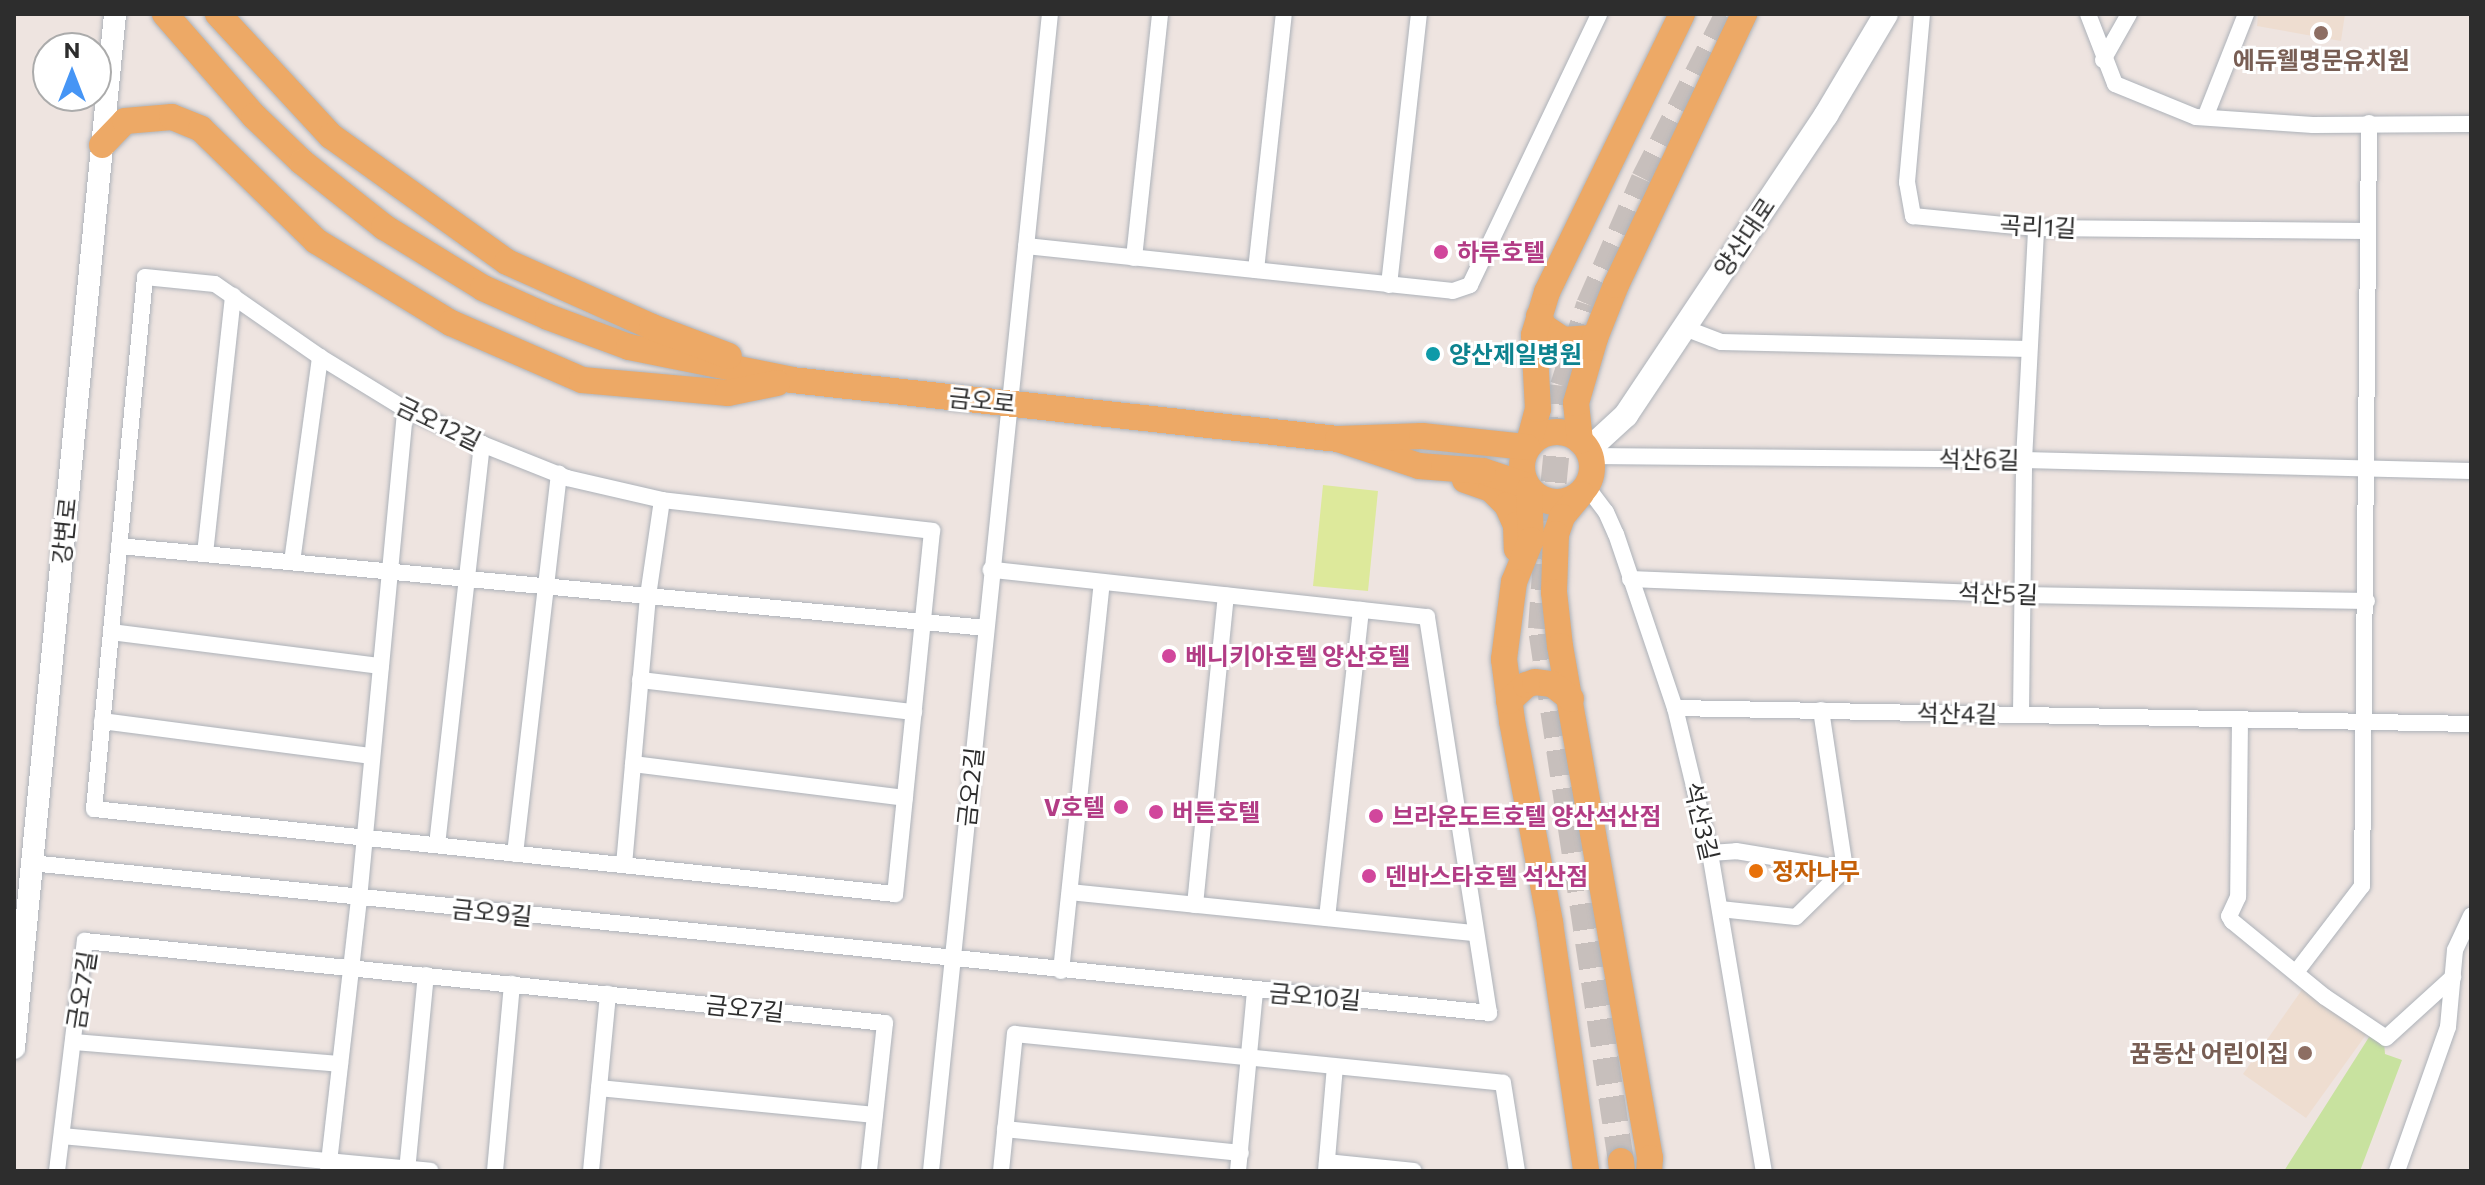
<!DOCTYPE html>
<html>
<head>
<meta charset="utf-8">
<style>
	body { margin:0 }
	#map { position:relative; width:2485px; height:1185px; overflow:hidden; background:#eee4e0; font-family:Commissioner,"Noto Sans KR",sans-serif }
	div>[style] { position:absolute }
	.education>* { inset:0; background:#eeddd0 }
	.green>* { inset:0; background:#c8e29f }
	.pitch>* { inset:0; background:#dde99b }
	.primary-tunnel>* { height:26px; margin-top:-13px; transform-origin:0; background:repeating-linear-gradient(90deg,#c7bfbc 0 26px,transparent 0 39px) }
	.roads { filter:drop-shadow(0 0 2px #adb2b9) drop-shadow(0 0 2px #adb2b9) }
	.minor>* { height:16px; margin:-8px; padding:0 8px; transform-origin:8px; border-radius:8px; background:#fff }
	.tertiary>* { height:22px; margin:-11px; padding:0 11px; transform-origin:11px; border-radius:11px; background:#fff }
	.secondary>* { height:24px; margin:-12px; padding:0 12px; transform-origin:12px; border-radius:12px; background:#fff }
	.primary>* { height:26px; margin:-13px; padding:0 13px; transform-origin:13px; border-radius:13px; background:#eda966 }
	.primary>.ring { margin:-13px; padding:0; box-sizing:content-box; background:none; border:26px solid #eda966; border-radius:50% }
	.dots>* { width:22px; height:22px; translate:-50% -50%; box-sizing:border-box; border:4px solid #fff; border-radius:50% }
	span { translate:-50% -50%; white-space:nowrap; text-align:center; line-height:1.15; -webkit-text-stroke:6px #fff; paint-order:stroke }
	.education-label { font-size:24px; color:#785e54; font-weight:700 }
	.right { translate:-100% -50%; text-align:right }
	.street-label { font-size:24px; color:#2d2d2d }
	.hotel-label { font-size:24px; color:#b23c85; font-weight:700 }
	.left { translate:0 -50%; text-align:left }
	.culture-label { font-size:24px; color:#0d838f; font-weight:700 }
	.food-label { font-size:24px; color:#c56008; font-weight:700 }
	.frame { position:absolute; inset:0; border:16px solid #2d2d2d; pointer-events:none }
	.north { position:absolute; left:32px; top:32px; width:80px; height:80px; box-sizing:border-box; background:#fff; border:2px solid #ababab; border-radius:50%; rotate:0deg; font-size:22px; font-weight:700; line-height:32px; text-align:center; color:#2d2d2d }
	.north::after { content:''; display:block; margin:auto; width:28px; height:36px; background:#4695f5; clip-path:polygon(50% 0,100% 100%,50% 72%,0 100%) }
</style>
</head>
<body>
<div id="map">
	<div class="education">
		<div style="clip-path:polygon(2258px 14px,2345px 14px,2341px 41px,2257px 26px)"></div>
		<div style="clip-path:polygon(2306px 984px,2368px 1032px,2306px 1118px,2243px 1074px)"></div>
	</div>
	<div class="green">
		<div style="clip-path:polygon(2371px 1034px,2384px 1042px,2385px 1054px,2402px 1060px,2360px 1171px,2284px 1171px)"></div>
	</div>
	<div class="pitch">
		<div style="clip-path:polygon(1323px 485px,1378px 491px,1368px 591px,1313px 586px)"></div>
	</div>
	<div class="primary-tunnel">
		<div style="left:1621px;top:1161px;width:538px;rotate:-98.55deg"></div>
		<div style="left:1541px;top:629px;width:69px;rotate:-85.9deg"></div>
		<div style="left:1546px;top:560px;width:175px;rotate:-84.4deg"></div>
		<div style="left:1563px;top:386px;width:85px;rotate:-72.2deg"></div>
		<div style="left:1589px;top:305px;width:137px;rotate:-66.4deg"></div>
		<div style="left:1644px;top:179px;width:185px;rotate:-63deg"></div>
	</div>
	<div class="roads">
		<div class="minor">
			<div style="left:1922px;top:14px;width:169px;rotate:95.1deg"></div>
			<div style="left:1907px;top:182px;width:35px;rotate:80deg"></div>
			<div style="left:1913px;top:216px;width:124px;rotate:5.6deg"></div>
			<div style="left:2036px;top:228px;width:331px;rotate:0.5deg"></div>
			<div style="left:2088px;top:14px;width:75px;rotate:68.9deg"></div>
			<div style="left:2115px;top:84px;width:87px;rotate:22.2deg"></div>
			<div style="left:2196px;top:117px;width:117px;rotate:3.9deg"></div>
			<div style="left:2313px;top:125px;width:158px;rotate:-0.4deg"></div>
			<div style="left:2103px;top:60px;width:53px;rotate:-60.5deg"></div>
			<div style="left:2206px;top:115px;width:109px;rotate:-68.4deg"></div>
			<div style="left:1026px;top:246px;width:429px;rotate:6deg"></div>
			<div style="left:1453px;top:291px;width:18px;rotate:-19deg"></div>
			<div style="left:1470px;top:285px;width:300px;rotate:-64.5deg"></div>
			<div style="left:1134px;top:258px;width:245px;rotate:-83.9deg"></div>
			<div style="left:1256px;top:270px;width:258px;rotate:-83.8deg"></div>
			<div style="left:145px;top:277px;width:70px;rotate:5.7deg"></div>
			<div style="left:215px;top:284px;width:128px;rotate:34.8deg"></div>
			<div style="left:320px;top:357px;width:100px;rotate:31.5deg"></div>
			<div style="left:405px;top:409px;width:85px;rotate:24.4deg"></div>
			<div style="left:482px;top:444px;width:92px;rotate:21.8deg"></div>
			<div style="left:567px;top:478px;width:98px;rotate:13deg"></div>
			<div style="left:662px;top:500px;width:272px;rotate:6.5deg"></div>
			<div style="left:932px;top:531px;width:365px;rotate:95.8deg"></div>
			<div style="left:895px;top:894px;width:805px;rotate:-173.94deg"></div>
			<div style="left:94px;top:809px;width:534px;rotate:-84.52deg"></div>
			<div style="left:1389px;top:285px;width:273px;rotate:-83.7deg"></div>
			<div style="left:1682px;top:327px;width:42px;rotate:21deg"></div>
			<div style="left:1721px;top:342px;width:308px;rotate:1.3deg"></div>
			<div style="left:1590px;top:456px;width:434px;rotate:0.5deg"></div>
			<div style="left:2024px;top:460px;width:447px;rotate:1.4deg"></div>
			<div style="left:1587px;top:487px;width:31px;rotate:53deg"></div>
			<div style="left:1606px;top:512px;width:24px;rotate:66deg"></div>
			<div style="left:1616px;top:534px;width:184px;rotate:71.3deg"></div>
			<div style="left:1675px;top:708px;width:149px;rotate:76.4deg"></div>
			<div style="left:1710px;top:853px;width:323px;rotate:80.4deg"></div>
			<div style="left:119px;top:546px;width:871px;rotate:5.4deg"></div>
			<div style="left:205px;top:554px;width:260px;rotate:-83.8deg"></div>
			<div style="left:292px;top:562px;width:207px;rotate:-82.2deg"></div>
			<div style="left:1630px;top:579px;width:392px;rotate:2.3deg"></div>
			<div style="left:2022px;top:595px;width:345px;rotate:1deg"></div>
			<div style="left:111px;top:632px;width:272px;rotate:7.2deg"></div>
			<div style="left:640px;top:680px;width:276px;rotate:6.7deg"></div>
			<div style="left:1675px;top:708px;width:796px;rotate:1.15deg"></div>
			<div style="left:1821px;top:710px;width:161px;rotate:81.4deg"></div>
			<div style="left:2021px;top:714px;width:254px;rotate:-89.3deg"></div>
			<div style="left:2024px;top:460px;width:232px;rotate:-87deg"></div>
			<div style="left:2240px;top:719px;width:178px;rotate:90.6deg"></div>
			<div style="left:2238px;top:897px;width:21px;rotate:115deg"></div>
			<div style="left:2229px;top:916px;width:6px;rotate:59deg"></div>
			<div style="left:2232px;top:921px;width:120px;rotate:39.3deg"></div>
			<div style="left:2325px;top:997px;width:73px;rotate:33.9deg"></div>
			<div style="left:2386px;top:1038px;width:91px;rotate:-42.3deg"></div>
			<div style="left:102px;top:721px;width:272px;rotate:7.4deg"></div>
			<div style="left:633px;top:764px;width:274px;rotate:7.1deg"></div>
			<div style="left:437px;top:845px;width:404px;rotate:-83.6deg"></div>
			<div style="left:1710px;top:853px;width:26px;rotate:-4deg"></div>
			<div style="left:1736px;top:851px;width:110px;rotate:9.4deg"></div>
			<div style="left:515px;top:854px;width:383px;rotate:-83.4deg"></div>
			<div style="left:31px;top:863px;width:1466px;rotate:5.87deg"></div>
			<div style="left:1489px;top:1013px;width:401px;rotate:-98.9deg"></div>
			<div style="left:1427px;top:617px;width:439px;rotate:-173.8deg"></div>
			<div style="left:624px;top:865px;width:270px;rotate:-84.9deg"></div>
			<div style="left:648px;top:596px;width:97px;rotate:-81.7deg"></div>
			<div style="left:1070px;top:892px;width:407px;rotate:5.8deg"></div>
			<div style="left:1195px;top:905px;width:311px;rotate:-84.3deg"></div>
			<div style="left:1720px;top:909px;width:76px;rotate:6deg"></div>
			<div style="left:1796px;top:917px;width:69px;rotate:-44.4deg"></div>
			<div style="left:1327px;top:918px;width:310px;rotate:-83.7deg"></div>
			<div style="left:1061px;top:971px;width:390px;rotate:-84deg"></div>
			<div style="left:2297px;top:971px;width:107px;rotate:-52.6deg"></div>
			<div style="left:2362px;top:886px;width:763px;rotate:-89.47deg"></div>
			<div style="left:73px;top:1042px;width:268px;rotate:4.7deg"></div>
			<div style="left:599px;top:1088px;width:277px;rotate:5.6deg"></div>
			<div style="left:1005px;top:1129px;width:237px;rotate:5.8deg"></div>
			<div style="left:62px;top:1136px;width:370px;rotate:5.4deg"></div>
			<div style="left:1327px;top:1162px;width:87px;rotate:5.9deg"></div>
			<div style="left:57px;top:1171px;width:232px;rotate:-83.1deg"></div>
			<div style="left:85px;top:941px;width:804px;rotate:5.85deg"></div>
			<div style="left:885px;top:1023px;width:149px;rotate:96.2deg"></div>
			<div style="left:328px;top:1171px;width:274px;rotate:-83.5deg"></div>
			<div style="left:359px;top:899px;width:492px;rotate:-84.6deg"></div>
			<div style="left:407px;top:1171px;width:197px;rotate:-84.5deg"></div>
			<div style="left:495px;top:1171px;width:188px;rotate:-84.8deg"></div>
			<div style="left:591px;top:1171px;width:178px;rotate:-84.5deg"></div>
			<div style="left:931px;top:1171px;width:1163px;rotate:-84.13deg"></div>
			<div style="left:1001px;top:1171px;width:138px;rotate:-84.2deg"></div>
			<div style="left:1015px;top:1034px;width:490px;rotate:5.7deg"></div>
			<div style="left:1503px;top:1083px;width:89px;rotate:81deg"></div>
			<div style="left:1238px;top:1171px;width:182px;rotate:-84.6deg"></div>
			<div style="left:1326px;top:1171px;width:104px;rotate:-85.1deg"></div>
			<div style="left:2397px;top:1171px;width:153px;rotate:-70.5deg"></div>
			<div style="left:2448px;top:1027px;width:77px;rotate:-84.8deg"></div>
			<div style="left:2455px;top:950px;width:38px;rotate:-65deg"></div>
		</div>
		<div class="tertiary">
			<div style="left:14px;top:1048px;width:1039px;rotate:-84.42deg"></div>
		</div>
		<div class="secondary">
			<div style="left:1588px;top:450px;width:52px;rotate:-42.6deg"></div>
			<div style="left:1626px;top:415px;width:361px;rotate:-56.3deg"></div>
			<div style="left:1826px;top:115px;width:117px;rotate:-59.3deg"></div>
		</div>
		<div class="primary">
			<div style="left:165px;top:14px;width:135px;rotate:48.9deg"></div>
			<div style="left:254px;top:116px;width:66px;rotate:43.8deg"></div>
			<div style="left:302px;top:162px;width:105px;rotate:38.4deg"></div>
			<div style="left:384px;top:227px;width:116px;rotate:31.6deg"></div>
			<div style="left:483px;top:288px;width:71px;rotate:24deg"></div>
			<div style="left:548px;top:317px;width:86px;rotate:20.3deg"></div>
			<div style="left:629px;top:347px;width:166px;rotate:11.4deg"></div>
			<div style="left:792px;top:380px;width:549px;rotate:6.17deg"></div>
			<div style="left:218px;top:14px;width:166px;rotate:47.2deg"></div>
			<div style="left:331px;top:136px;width:216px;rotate:35.6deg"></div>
			<div style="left:507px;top:262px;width:159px;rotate:24.1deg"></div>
			<div style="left:652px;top:327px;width:82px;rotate:20.6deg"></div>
			<div style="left:102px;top:145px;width:33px;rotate:-46deg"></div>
			<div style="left:125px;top:121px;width:47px;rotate:-4.9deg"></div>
			<div style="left:172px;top:117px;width:31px;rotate:22deg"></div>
			<div style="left:201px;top:129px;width:161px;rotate:44.2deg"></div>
			<div style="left:316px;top:241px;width:158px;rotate:31.3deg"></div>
			<div style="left:451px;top:323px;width:143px;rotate:23.5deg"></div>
			<div style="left:582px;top:380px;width:147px;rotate:5.1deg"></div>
			<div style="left:728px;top:393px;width:50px;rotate:-11.5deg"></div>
			<div style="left:1539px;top:316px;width:12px;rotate:66deg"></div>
			<div style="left:1544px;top:327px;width:23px;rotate:34deg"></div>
			<div style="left:1563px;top:340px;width:32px;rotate:-4deg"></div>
			<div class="ring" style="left:1522px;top:432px;width:44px;height:44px"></div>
			<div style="left:1580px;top:441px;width:38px;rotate:-96deg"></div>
			<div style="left:1576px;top:403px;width:68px;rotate:-73.7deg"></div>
			<div style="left:1595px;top:338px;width:57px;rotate:-68.4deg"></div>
			<div style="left:1616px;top:285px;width:300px;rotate:-64.7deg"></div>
			<div style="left:1528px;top:446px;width:38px;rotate:-75deg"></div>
			<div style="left:1538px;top:409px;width:74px;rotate:-93.1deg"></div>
			<div style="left:1534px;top:335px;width:45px;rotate:-73.2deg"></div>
			<div style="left:1547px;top:292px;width:309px;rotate:-64.1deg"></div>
			<div style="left:1465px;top:480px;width:28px;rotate:19deg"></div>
			<div style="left:1491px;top:489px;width:23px;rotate:45deg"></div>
			<div style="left:1507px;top:505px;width:22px;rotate:66deg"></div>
			<div style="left:1516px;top:525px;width:24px;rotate:88deg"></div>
			<div style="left:1525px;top:485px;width:44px;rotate:-161.6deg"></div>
			<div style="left:1483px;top:471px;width:64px;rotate:-175.5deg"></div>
			<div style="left:1419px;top:466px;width:85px;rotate:-161.6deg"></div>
			<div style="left:1338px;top:439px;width:84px;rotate:-2deg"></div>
			<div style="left:1422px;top:436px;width:106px;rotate:6deg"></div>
			<div style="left:1529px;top:490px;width:50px;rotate:87.7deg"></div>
			<div style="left:1531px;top:540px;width:45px;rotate:112deg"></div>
			<div style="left:1514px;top:582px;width:78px;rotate:97.4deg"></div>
			<div style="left:1504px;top:659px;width:63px;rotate:82.6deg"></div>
			<div style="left:1512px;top:721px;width:206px;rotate:79.3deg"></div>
			<div style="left:1550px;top:923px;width:251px;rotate:81.7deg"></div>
			<div style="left:1581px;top:494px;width:30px;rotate:130deg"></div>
			<div style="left:1562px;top:517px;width:18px;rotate:109deg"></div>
			<div style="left:1556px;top:534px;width:58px;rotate:92deg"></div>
			<div style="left:1554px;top:592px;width:54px;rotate:83.7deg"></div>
			<div style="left:1560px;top:646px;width:520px;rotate:80.03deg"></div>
			<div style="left:1650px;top:1158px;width:13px;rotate:94deg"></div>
			<div style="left:1509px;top:701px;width:23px;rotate:-43deg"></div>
			<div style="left:1526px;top:685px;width:9px;rotate:-18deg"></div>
			<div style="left:1535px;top:682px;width:17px;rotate:7deg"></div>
			<div style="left:1552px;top:684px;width:24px;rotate:38deg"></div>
			<div style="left:1621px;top:1161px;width:10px;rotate:84deg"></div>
		</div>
	</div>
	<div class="dots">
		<div style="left:2321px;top:33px;background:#8d6e63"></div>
		<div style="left:1441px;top:252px;background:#d1479c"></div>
		<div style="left:1433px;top:354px;background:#0f9aa8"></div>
		<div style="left:1169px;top:656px;background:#d1479c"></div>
		<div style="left:1121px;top:807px;background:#d1479c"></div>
		<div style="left:1156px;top:812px;background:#d1479c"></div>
		<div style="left:1376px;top:816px;background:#d1479c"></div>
		<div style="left:1756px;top:871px;background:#e8710a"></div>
		<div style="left:1369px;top:876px;background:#d1479c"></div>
		<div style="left:2305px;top:1053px;background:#8d6e63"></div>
	</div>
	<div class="education-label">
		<span style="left:2321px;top:60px">에듀웰명문유치원</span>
		<span class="right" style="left:2289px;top:1053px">꿈동산 어린이집</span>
	</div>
	<div class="street-label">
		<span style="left:2038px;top:226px;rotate:3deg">곡리1길</span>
		<span style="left:1744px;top:237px;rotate:-56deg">양산대로</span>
		<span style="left:982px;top:400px;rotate:6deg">금오로</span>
		<span style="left:439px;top:423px;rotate:26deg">금오12길</span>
		<span style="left:1979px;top:459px;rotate:1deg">석산6길</span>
		<span style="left:64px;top:531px;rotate:-84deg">강변로</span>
		<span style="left:1998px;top:593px;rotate:2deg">석산5길</span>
		<span style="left:1957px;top:713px;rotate:1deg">석산4길</span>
		<span style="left:970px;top:787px;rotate:-84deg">금오2길</span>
		<span style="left:1702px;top:821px;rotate:77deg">석산3길</span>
		<span style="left:492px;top:912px;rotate:6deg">금오9길</span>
		<span style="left:81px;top:990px;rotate:-81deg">금오7길</span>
		<span style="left:1315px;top:996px;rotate:5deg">금오10길</span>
		<span style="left:745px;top:1008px;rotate:6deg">금오7길</span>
	</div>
	<div class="hotel-label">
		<span class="left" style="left:1457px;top:252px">하루호텔</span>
		<span class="left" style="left:1185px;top:656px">베니키아호텔 양산호텔</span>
		<span class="right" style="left:1105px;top:807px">V호텔</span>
		<span class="left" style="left:1172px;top:812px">버튼호텔</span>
		<span class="left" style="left:1392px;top:816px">브라운도트호텔 양산석산점</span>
		<span class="left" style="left:1385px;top:876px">덴바스타호텔 석산점</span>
	</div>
	<div class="culture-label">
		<span class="left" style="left:1449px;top:354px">양산제일병원</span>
	</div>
	<div class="food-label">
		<span class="left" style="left:1772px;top:871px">정자나무</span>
	</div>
	<div class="frame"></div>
	<div class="north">N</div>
</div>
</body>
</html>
